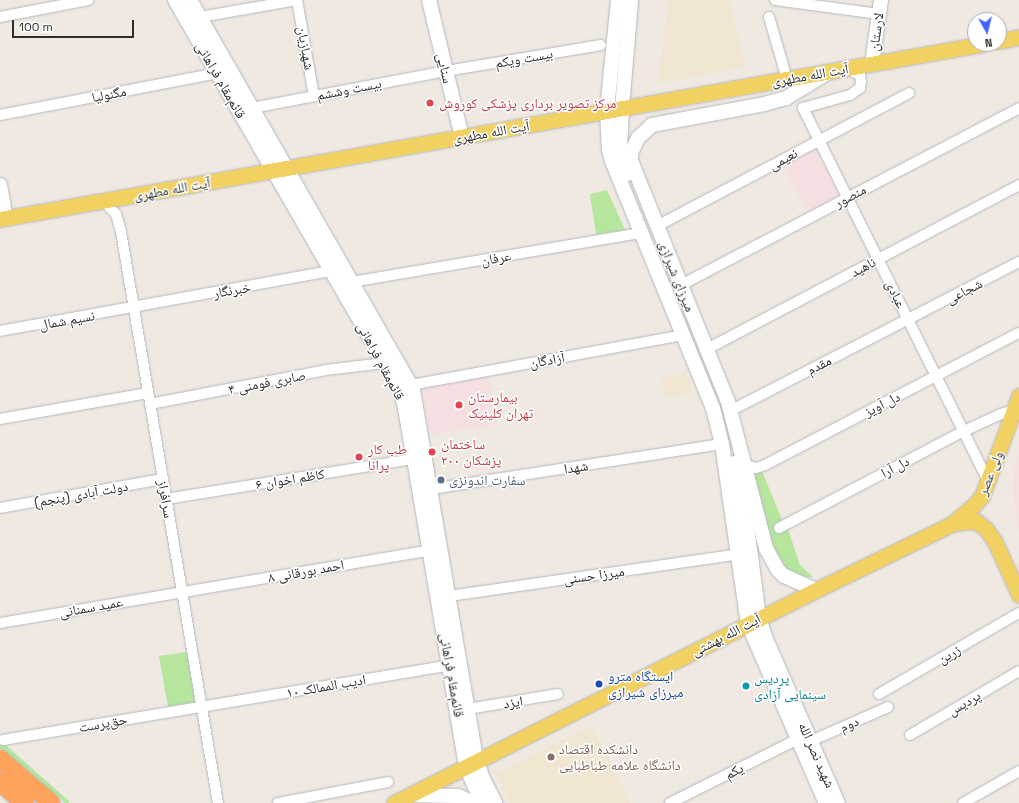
<!DOCTYPE html>
<html>
<head>
<meta charset="utf-8">
<style>
	body { margin:0 }
	#map { position:relative; width:1019px; height:803px; overflow:hidden; background:#efe9e1; font-family:"Space Grotesk","Noto Naskh Arabic",sans-serif }
	div>[style] { position:absolute }
	.education>* { inset:0; background:#f0e6d1 }
	.medical>* { inset:0; background:#f5dfe0 }
	.green>* { inset:0; background:#b6e59e }
	.roads { filter:drop-shadow(0 0 1px #b4b7c1) drop-shadow(0 0 1px #b4b7c1) }
	.street>* { height:10px; margin:-5px; padding:0 5px; transform-origin:5px; border-radius:5px; background:#fff }
	.secondary>* { height:14px; margin:-7px; padding:0 7px; transform-origin:7px; border-radius:7px; background:#fff }
	.primary>* { height:15px; margin:-7.5px; padding:0 7.5px; transform-origin:7.5px; border-radius:7.5px; background:#f2d163 }
	.highway>* { height:18px; margin:-9px; padding:0 9px; transform-origin:9px; border-radius:9px; background:#ffa35c }
	.dots>* { width:11px; height:11px; translate:-50% -50%; box-sizing:border-box; border:2px solid #fff; border-radius:50% }
	span { translate:-50% -50%; white-space:nowrap; text-align:center; line-height:1.15; -webkit-text-stroke:3px #fff; paint-order:stroke }
	.street-label { font-size:14px; color:#2e2e2e }
	.health-label { font-size:14px; color:#be3a42 }
	.left { translate:0 -50%; text-align:left }
	.service-label { font-size:14px; color:#4e5e75 }
	.transit-label { font-size:14px; color:#164399 }
	.culture-label { font-size:14px; color:#0d838f }
	.education-label { font-size:14px; color:#785e54 }
	.north { position:absolute; left:967px; top:12px; width:40px; height:40px; box-sizing:border-box; background:#fff; border:1px solid #ababab; border-radius:50%; rotate:172deg; font-size:11px; font-weight:700; line-height:16px; text-align:center; color:#2e2e2e }
	.north::after { content:''; display:block; margin:auto; width:14px; height:18px; background:#4264fb; clip-path:polygon(50% 0,100% 100%,50% 72%,0 100%) }
	.scale { position:absolute; left:12px; top:20px; width:122px; height:18px; box-sizing:border-box; border:2px solid #2e2e2e; border-top:0; padding-left:5px; font-size:12px; line-height:14px; white-space:nowrap; color:#2e2e2e; -webkit-text-stroke:3px #fff; paint-order:stroke }
</style>
</head>
<body>
<div id="map">
	<div class="education">
		<div style="clip-path:polygon(669px 0,729px 0,745px 67px,658px 84px)"></div>
		<div style="clip-path:polygon(686px 372px,691px 393px,666px 397px,661px 379px)"></div>
		<div style="clip-path:polygon(591px 725px,630px 803px,510px 803px,495px 774px)"></div>
	</div>
	<div class="medical">
		<div style="clip-path:polygon(816px 149px,839px 196px,807px 212px,783px 165px)"></div>
		<div style="clip-path:polygon(489px 375px,497px 424px,430px 435px,422px 386px)"></div>
		<div style="clip-path:polygon(1019px 454px,1019px 533px,1013px 492px,1015px 467px)"></div>
	</div>
	<div class="green">
		<div style="clip-path:polygon(607px 190px,625px 230px,596px 234px,590px 194px)"></div>
		<div style="clip-path:polygon(762px 471px,783px 522px,788px 529px,800px 565px,813px 577px,804px 577px,787px 570px,776px 554px,761px 512px,752px 477px,756px 473px)"></div>
		<div style="clip-path:polygon(187px 652px,195px 702px,168px 707px,159px 656px)"></div>
		<div style="clip-path:polygon(0 740px,69px 801px,69px 803px,65px 803px,0 748px)"></div>
	</div>
	<div class="roads">
		<div class="street">
			<div style="left:297px;top:0;width:97px;rotate:80deg"></div>
			<div style="left:775px;top:0;width:105px;rotate:7.7deg"></div>
			<div style="left:0;top:17px;width:90px;rotate:-10.9deg"></div>
			<div style="left:200px;top:17px;width:98px;rotate:-9.9deg"></div>
			<div style="left:769px;top:17px;width:65px;rotate:73.8deg"></div>
			<div style="left:846px;top:69px;width:15px;rotate:23deg"></div>
			<div style="left:860px;top:75px;width:6px;rotate:81deg"></div>
			<div style="left:861px;top:81px;width:7px;rotate:98deg"></div>
			<div style="left:860px;top:88px;width:12px;rotate:145deg"></div>
			<div style="left:850px;top:95px;width:49px;rotate:164.5deg"></div>
			<div style="left:803px;top:108px;width:415px;rotate:63.6deg"></div>
			<div style="left:252px;top:108px;width:197px;rotate:-10.8deg"></div>
			<div style="left:446px;top:71px;width:157px;rotate:-9.5deg"></div>
			<div style="left:0;top:115px;width:222px;rotate:-10.9deg"></div>
			<div style="left:103px;top:201px;width:18px;rotate:45deg"></div>
			<div style="left:116px;top:214px;width:19px;rotate:74deg"></div>
			<div style="left:121px;top:232px;width:579px;rotate:80.36deg"></div>
			<div style="left:657px;top:226px;width:285px;rotate:-27.8deg"></div>
			<div style="left:351px;top:282px;width:294px;rotate:-9.6deg"></div>
			<div style="left:681px;top:285px;width:382px;rotate:-27.6deg"></div>
			<div style="left:0;top:331px;width:335px;rotate:-10.3deg"></div>
			<div style="left:707px;top:349px;width:352px;rotate:-27.7deg"></div>
			<div style="left:411px;top:385px;width:277px;rotate:-10.4deg"></div>
			<div style="left:150px;top:404px;width:179px;rotate:-10.9deg"></div>
			<div style="left:326px;top:370px;width:58px;rotate:-6.9deg"></div>
			<div style="left:730px;top:411px;width:325px;rotate:-27.3deg"></div>
			<div style="left:0;top:419px;width:150px;rotate:-10deg"></div>
			<div style="left:744px;top:465px;width:12px;rotate:14deg"></div>
			<div style="left:756px;top:468px;width:9px;rotate:-18deg"></div>
			<div style="left:765px;top:465px;width:286px;rotate:-27.5deg"></div>
			<div style="left:431px;top:489px;width:294px;rotate:-8.8deg"></div>
			<div style="left:166px;top:499px;width:251px;rotate:-9.2deg"></div>
			<div style="left:0;top:508px;width:166px;rotate:-10.1deg"></div>
			<div style="left:779px;top:528px;width:209px;rotate:-27.7deg"></div>
			<div style="left:964px;top:431px;width:41px;rotate:-24.7deg"></div>
			<div style="left:1001px;top:414px;width:13px;rotate:-18deg"></div>
			<div style="left:449px;top:596px;width:293px;rotate:-8.2deg"></div>
			<div style="left:0;top:623px;width:436px;rotate:-9.6deg"></div>
			<div style="left:879px;top:694px;width:162px;rotate:-30.1deg"></div>
			<div style="left:468px;top:709px;width:91px;rotate:-9.5deg"></div>
			<div style="left:910px;top:735px;width:126px;rotate:-30.4deg"></div>
			<div style="left:3px;top:740px;width:453px;rotate:-9.5deg"></div>
			<div style="left:811px;top:741px;width:84px;rotate:-23.8deg"></div>
			<div style="left:278px;top:803px;width:112px;rotate:-10.8deg"></div>
			<div style="left:670px;top:803px;width:143px;rotate:-26.6deg"></div>
			<div style="left:963px;top:803px;width:64px;rotate:-29.7deg"></div>
		</div>
		<div class="secondary">
			<div style="left:175px;top:0;width:450px;rotate:60deg"></div>
			<div style="left:400px;top:390px;width:14px;rotate:73deg"></div>
			<div style="left:404px;top:403px;width:57px;rotate:79.9deg"></div>
			<div style="left:414px;top:459px;width:312px;rotate:80.4deg"></div>
			<div style="left:466px;top:767px;width:39px;rotate:66deg"></div>
			<div style="left:190px;top:0;width:449px;rotate:60.2deg"></div>
			<div style="left:413px;top:390px;width:367px;rotate:80.3deg"></div>
			<div style="left:475px;top:752px;width:26px;rotate:74deg"></div>
			<div style="left:482px;top:777px;width:29px;rotate:63deg"></div>
			<div style="left:429px;top:0;width:141px;rotate:76.5deg"></div>
			<div style="left:618px;top:0;width:112px;rotate:95.7deg"></div>
			<div style="left:607px;top:111px;width:39px;rotate:87deg"></div>
			<div style="left:609px;top:150px;width:11px;rotate:75deg"></div>
			<div style="left:612px;top:161px;width:267px;rotate:67.8deg"></div>
			<div style="left:713px;top:408px;width:37px;rotate:76deg"></div>
			<div style="left:722px;top:444px;width:182px;rotate:81.8deg"></div>
			<div style="left:748px;top:624px;width:195px;rotate:66.5deg"></div>
			<div style="left:872px;top:64px;width:65px;rotate:-82deg"></div>
			<div style="left:627px;top:174px;width:26px;rotate:-106deg"></div>
			<div style="left:620px;top:149px;width:41px;rotate:-87.2deg"></div>
			<div style="left:622px;top:108px;width:108px;rotate:-85.2deg"></div>
			<div style="left:0;top:185px;width:34px;rotate:80deg"></div>
			<div style="left:734px;top:463px;width:79px;rotate:79.1deg"></div>
			<div style="left:749px;top:541px;width:78px;rotate:82.6deg"></div>
			<div style="left:759px;top:618px;width:20px;rotate:72deg"></div>
			<div style="left:765px;top:637px;width:181px;rotate:66.3deg"></div>
			<div style="left:816px;top:590px;width:35px;rotate:-156deg"></div>
			<div style="left:784px;top:576px;width:8px;rotate:-135deg"></div>
			<div style="left:778px;top:570px;width:25px;rotate:-119deg"></div>
			<div style="left:766px;top:548px;width:151px;rotate:-104.6deg"></div>
			<div style="left:728px;top:402px;width:260px;rotate:-111.9deg"></div>
			<div style="left:631px;top:161px;width:8px;rotate:-90deg"></div>
			<div style="left:631px;top:153px;width:17px;rotate:-65deg"></div>
			<div style="left:638px;top:138px;width:19px;rotate:-43deg"></div>
			<div style="left:652px;top:125px;width:114px;rotate:-10.6deg"></div>
			<div style="left:764px;top:104px;width:23px;rotate:-15deg"></div>
			<div style="left:786px;top:98px;width:50px;rotate:-31.2deg"></div>
			<div style="left:410px;top:795px;width:48px;rotate:1.2deg"></div>
			<div style="left:458px;top:796px;width:17px;rotate:24deg"></div>
		</div>
		<div class="primary">
			<div style="left:999px;top:41px;width:20px;rotate:-11deg"></div>
			<div style="left:0;top:219px;width:997px;rotate:-10.1deg"></div>
			<div style="left:954px;top:523px;width:22px;rotate:-5deg"></div>
			<div style="left:976px;top:521px;width:13px;rotate:39deg"></div>
			<div style="left:986px;top:529px;width:16px;rotate:55deg"></div>
			<div style="left:995px;top:542px;width:58px;rotate:65.6deg"></div>
			<div style="left:394px;top:803px;width:473px;rotate:-26.8deg"></div>
			<div style="left:816px;top:590px;width:151px;rotate:-25.9deg"></div>
			<div style="left:952px;top:524px;width:30px;rotate:-41deg"></div>
			<div style="left:975px;top:504px;width:11px;rotate:-49deg"></div>
			<div style="left:982px;top:496px;width:107px;rotate:-69.7deg"></div>
		</div>
		<div class="highway">
			<div style="left:0;top:759px;width:67px;rotate:40.8deg"></div>
			<div style="left:0;top:782px;width:32px;rotate:41deg"></div>
		</div>
	</div>
	<div class="dots">
		<div style="left:430px;top:103px;background:#e0444e"></div>
		<div style="left:459px;top:405px;background:#e0444e"></div>
		<div style="left:432px;top:452px;background:#e0444e"></div>
		<div style="left:359px;top:457px;background:#e0444e"></div>
		<div style="left:441px;top:480px;background:#5c6f8a"></div>
		<div style="left:599px;top:684px;background:#1a4fb4"></div>
		<div style="left:746px;top:686px;background:#0f9aa8"></div>
		<div style="left:551px;top:757px;background:#8d6e63"></div>
	</div>
	<div class="street-label">
		<span style="left:876px;top:32px;rotate:-82deg">لارستان</span>
		<span style="left:306px;top:48px;rotate:80deg">شهبازیان</span>
		<span style="left:524px;top:58px;rotate:-10deg">بیست ویکم</span>
		<span style="left:445px;top:68px;rotate:77deg">سنایی</span>
		<span style="left:810px;top:75px;rotate:-10deg">آیت الله مطهری</span>
		<span style="left:221px;top:80px;rotate:60deg">قائم‌مقام فراهانی</span>
		<span style="left:349px;top:89px;rotate:-11deg">بیست وششم</span>
		<span style="left:109px;top:94px;rotate:-11deg">مگنولیا</span>
		<span style="left:491px;top:132px;rotate:-10deg">آیت الله مطهری</span>
		<span style="left:783px;top:159px;rotate:-28deg">نعیمی</span>
		<span style="left:172px;top:189px;rotate:-10deg">آیت الله مطهری</span>
		<span style="left:850px;top:196px;rotate:-28deg">منصور</span>
		<span style="left:496px;top:258px;rotate:-10deg">عرفان</span>
		<span style="left:863px;top:267px;rotate:-28deg">ناهید</span>
		<span style="left:677px;top:276px;rotate:68deg">میرزای شیرازی</span>
		<span style="left:232px;top:290px;rotate:-10deg">خبرنگار</span>
		<span style="left:964px;top:291px;rotate:-27deg">شجاعی</span>
		<span style="left:896px;top:294px;rotate:64deg">عبادی</span>
		<span style="left:67px;top:320px;rotate:-10deg">نسیم شمال</span>
		<span style="left:547px;top:360px;rotate:-10deg">آزادگان</span>
		<span style="left:381px;top:361px;rotate:62deg">قائم‌مقام فراهانی</span>
		<span style="left:819px;top:365px;rotate:-27deg">مقدم</span>
		<span style="left:267px;top:382px;rotate:-11deg">صابری فومنی ۴</span>
		<span style="left:882px;top:404px;rotate:-27deg">دل آویز</span>
		<span style="left:576px;top:467px;rotate:-9deg">شهدا</span>
		<span style="left:895px;top:467px;rotate:-28deg">دل آرا</span>
		<span style="left:990px;top:473px;rotate:-68deg">ولی عصر</span>
		<span style="left:290px;top:479px;rotate:-9deg">کاظم اخوان ۶</span>
		<span style="left:81px;top:494px;rotate:-10deg">دولت آبادی (پنجم)</span>
		<span style="left:166px;top:499px;rotate:80deg">سرافراز</span>
		<span style="left:306px;top:571px;rotate:-10deg">احمد بورقانی ۸</span>
		<span style="left:594px;top:575px;rotate:-8deg">میرزا حسنی</span>
		<span style="left:91px;top:607px;rotate:-10deg">عمید سمنانی</span>
		<span style="left:726px;top:635px;rotate:-27deg">آیت الله بهشتی</span>
		<span style="left:949px;top:654px;rotate:-30deg">زرین</span>
		<span style="left:452px;top:675px;rotate:80deg">قائم‌مقام فراهانی</span>
		<span style="left:326px;top:686px;rotate:-10deg">ادیب الممالک ۱۰</span>
		<span style="left:513px;top:702px;rotate:-9deg">ایزد</span>
		<span style="left:964px;top:703px;rotate:-30deg">پردیس</span>
		<span style="left:103px;top:723px;rotate:-10deg">حق‌پرست</span>
		<span style="left:849px;top:724px;rotate:-24deg">دوم</span>
		<span style="left:817px;top:755px;rotate:66deg">شهید نصر الله</span>
		<span style="left:734px;top:771px;rotate:-27deg">یکم</span>
	</div>
	<div class="health-label">
		<span class="left" style="left:439px;top:103px">مرکز تصویر برداری پزشکی کوروش</span>
		<span class="left" style="left:468px;top:405px">بیمارستان<br>تهران کلینیک</span>
		<span class="left" style="left:441px;top:452px">ساختمان<br>پزشکان ۲۰۰</span>
		<span class="left" style="left:368px;top:457px">طب کار<br>پرانا</span>
	</div>
	<div class="service-label">
		<span class="left" style="left:449px;top:480px">سفارت اندونزی</span>
	</div>
	<div class="transit-label">
		<span class="left" style="left:608px;top:684px">ایستگاه مترو<br>میرزای شیرازی</span>
	</div>
	<div class="culture-label">
		<span class="left" style="left:754px;top:686px">پردیس<br>سینمایی آزادی</span>
	</div>
	<div class="education-label">
		<span class="left" style="left:559px;top:757px">دانشکده اقتصاد<br>دانشگاه علامه طباطبایی</span>
	</div>
	<div class="north">N</div>
	<div class="scale">100 m</div>
</div>
</body>
</html>
